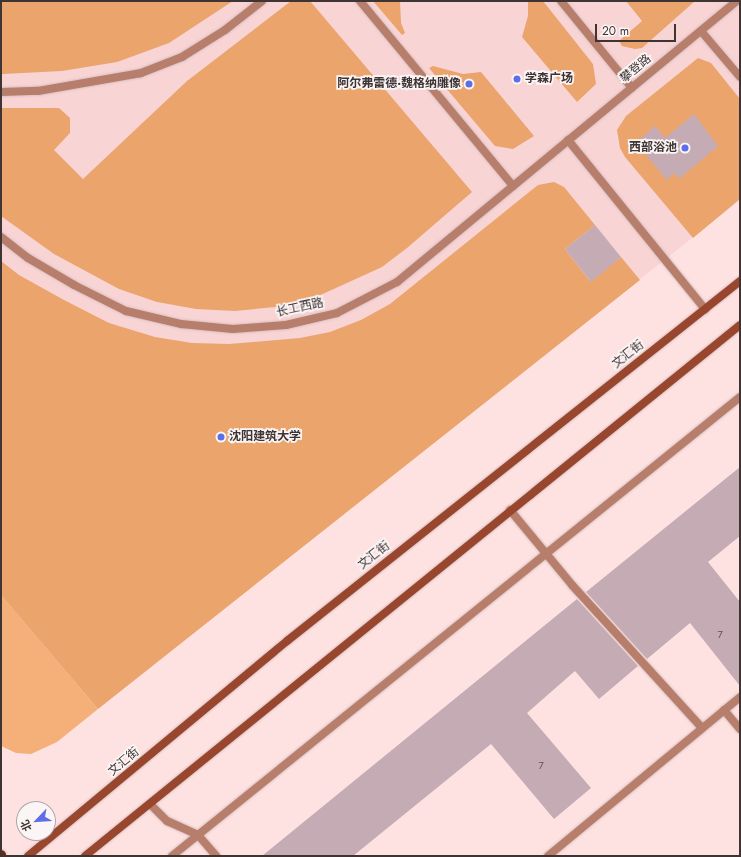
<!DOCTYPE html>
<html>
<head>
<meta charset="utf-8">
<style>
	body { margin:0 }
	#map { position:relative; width:741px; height:857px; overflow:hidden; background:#fee2e2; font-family:Jost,"Noto Sans SC",sans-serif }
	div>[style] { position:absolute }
	.built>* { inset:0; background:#f8d4d5 }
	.green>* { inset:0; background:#f5b07a }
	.forest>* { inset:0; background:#eaa46c }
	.building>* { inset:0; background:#c5acb4 }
	.roads { filter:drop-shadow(0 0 1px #d8bfbf) drop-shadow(0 0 1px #d8bfbf) }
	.lane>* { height:8px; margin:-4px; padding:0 4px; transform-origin:4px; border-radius:4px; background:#b77e6c }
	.secondary>* { height:8px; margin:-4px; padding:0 4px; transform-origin:4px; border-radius:4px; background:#98472e }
	.primary>* { height:10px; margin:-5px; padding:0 5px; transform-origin:5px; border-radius:5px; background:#75270c }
	.dots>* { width:11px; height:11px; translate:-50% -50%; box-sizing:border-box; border:2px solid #fbf5f5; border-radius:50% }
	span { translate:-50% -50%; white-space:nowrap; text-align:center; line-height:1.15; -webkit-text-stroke:3.5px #fbf5f5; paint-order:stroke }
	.number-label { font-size:10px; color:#605254 }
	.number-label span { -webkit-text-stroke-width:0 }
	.street-label { font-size:12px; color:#3e3434 }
	.poi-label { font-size:12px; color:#3e3434; font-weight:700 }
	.left { translate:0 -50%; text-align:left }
	.right { translate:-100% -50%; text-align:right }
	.frame { position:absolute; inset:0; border:2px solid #3e3434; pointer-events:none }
	.north { position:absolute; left:16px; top:801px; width:40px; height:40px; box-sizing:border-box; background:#fbf5f5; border:1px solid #afa8a8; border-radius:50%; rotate:245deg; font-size:11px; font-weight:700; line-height:16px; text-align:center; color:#3e3434 }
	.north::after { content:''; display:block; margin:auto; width:14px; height:18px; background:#5e6ee6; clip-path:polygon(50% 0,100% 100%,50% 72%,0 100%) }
	.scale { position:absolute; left:595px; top:24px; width:81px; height:18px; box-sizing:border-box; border:2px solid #3e3434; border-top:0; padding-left:5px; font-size:12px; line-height:14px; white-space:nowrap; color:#3e3434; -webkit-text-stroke:3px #fbf5f5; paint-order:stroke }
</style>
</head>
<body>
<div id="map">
	<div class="built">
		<div style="clip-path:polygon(1px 1px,740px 1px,740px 200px,98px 709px,1px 595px)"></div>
	</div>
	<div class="green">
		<div style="clip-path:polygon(1px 595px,98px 709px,57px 742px,31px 754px,16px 753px,1px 746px)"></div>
	</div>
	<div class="forest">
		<div style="clip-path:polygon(1px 1px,233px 1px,169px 43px,117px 62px,62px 71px,3px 74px,1px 74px)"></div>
		<div style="clip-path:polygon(291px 1px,310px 1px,472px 192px,407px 248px,382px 267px,314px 298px,275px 307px,235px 311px,196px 309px,157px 302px,119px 289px,54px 254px,1px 216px,1px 108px,59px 108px,70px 118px,70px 133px,54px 150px,83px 179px,187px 81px)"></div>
		<div style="clip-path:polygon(373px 1px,400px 1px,401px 23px,405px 33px,402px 35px)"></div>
		<div style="clip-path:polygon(528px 1px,543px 1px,593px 64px,596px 84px,577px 102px,522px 37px,528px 16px)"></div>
		<div style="clip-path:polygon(626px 1px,695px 1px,642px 48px,635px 49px,622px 46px,619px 41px,642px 21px)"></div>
		<div style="clip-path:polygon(698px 58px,711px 63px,740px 99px,740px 199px,693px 238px,625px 157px,620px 148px,617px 130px,626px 116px)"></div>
		<div style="clip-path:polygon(433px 66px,463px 74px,481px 72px,534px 136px,513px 149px,495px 146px,429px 68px)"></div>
		<div style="clip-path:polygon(554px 182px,564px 187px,595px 225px,565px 249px,590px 281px,621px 257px,640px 280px,98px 709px,1px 595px,1px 261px,19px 275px,64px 300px,109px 323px,155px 337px,192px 343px,229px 344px,300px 338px,330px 332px,361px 320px,390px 304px,538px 185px)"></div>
	</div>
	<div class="building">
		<div style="clip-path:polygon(694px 114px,718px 146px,679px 179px,674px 173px,667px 180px,636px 143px,655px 126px,665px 138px)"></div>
		<div style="clip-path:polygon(595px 225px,621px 257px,591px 282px,565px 249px)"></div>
		<div style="clip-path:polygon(740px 467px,740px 536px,708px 562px,740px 602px,740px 686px,690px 623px,647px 659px,586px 592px)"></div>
		<div style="clip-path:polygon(577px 599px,638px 666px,599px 699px,575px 671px,527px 713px,591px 788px,554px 819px,491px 744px,353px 856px,262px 856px)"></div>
	</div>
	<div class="roads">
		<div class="lane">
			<div style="left:360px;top:1px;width:240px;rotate:50.4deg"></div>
			<div style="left:561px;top:1px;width:112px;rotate:50.8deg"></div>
			<div style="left:701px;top:31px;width:60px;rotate:49.7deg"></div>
			<div style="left:1px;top:92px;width:37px;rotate:-2deg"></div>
			<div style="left:38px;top:91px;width:105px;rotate:-9.9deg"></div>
			<div style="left:141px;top:73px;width:44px;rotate:-21.3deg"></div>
			<div style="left:182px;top:57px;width:51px;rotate:-32.1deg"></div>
			<div style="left:225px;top:30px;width:47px;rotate:-38.1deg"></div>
			<div style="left:568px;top:140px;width:218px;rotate:51deg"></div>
			<div style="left:1px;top:237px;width:34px;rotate:38deg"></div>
			<div style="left:28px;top:258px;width:53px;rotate:30.4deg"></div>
			<div style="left:74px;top:285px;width:58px;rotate:26.6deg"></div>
			<div style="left:126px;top:311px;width:57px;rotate:13.3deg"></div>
			<div style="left:181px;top:324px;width:52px;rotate:5.5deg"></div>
			<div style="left:233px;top:329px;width:53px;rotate:-4.3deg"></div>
			<div style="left:286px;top:325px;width:52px;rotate:-13.2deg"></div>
			<div style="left:337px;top:313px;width:68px;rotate:-27.3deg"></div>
			<div style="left:397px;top:282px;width:441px;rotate:-39.6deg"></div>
			<div style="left:510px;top:510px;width:97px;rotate:50.4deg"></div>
			<div style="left:572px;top:585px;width:193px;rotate:47.7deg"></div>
			<div style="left:724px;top:710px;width:25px;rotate:50deg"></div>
			<div style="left:150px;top:804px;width:24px;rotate:45deg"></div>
			<div style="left:167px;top:821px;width:34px;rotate:24deg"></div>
			<div style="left:198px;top:835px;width:28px;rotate:49deg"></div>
			<div style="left:172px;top:856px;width:730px;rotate:-38.94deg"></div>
			<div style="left:548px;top:856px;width:249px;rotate:-39.6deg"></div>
		</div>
		<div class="secondary">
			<div style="left:28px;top:856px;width:337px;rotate:-39.7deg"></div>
			<div style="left:287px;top:641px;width:579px;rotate:-38.47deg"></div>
			<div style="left:85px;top:856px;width:843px;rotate:-39.03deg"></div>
		</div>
		<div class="primary">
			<div style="left:1px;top:855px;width:1px;rotate:90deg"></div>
		</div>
	</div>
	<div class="dots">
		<div style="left:517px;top:79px;background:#5e6ee6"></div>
		<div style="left:469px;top:84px;background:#5e6ee6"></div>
		<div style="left:685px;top:148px;background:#5e6ee6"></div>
		<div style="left:221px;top:437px;background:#5e6ee6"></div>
	</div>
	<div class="number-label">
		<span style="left:720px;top:635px">7</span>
		<span style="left:541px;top:766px">7</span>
	</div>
	<div class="street-label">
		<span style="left:636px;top:69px;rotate:-40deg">攀登路</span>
		<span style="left:300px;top:308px;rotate:-12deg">长工西路</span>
		<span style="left:628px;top:355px;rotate:-38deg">文汇街</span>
		<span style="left:374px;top:556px;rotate:-38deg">文汇街</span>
		<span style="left:124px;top:762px;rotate:-40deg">文汇街</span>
	</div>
	<div class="poi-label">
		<span class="left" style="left:525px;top:79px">学森广场</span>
		<span class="right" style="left:461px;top:84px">阿尔弗雷德·魏格纳雕像</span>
		<span class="right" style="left:677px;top:148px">西部浴池</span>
		<span class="left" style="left:229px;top:437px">沈阳建筑大学</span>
	</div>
	<div class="frame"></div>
	<div class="north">北</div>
	<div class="scale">20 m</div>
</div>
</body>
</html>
